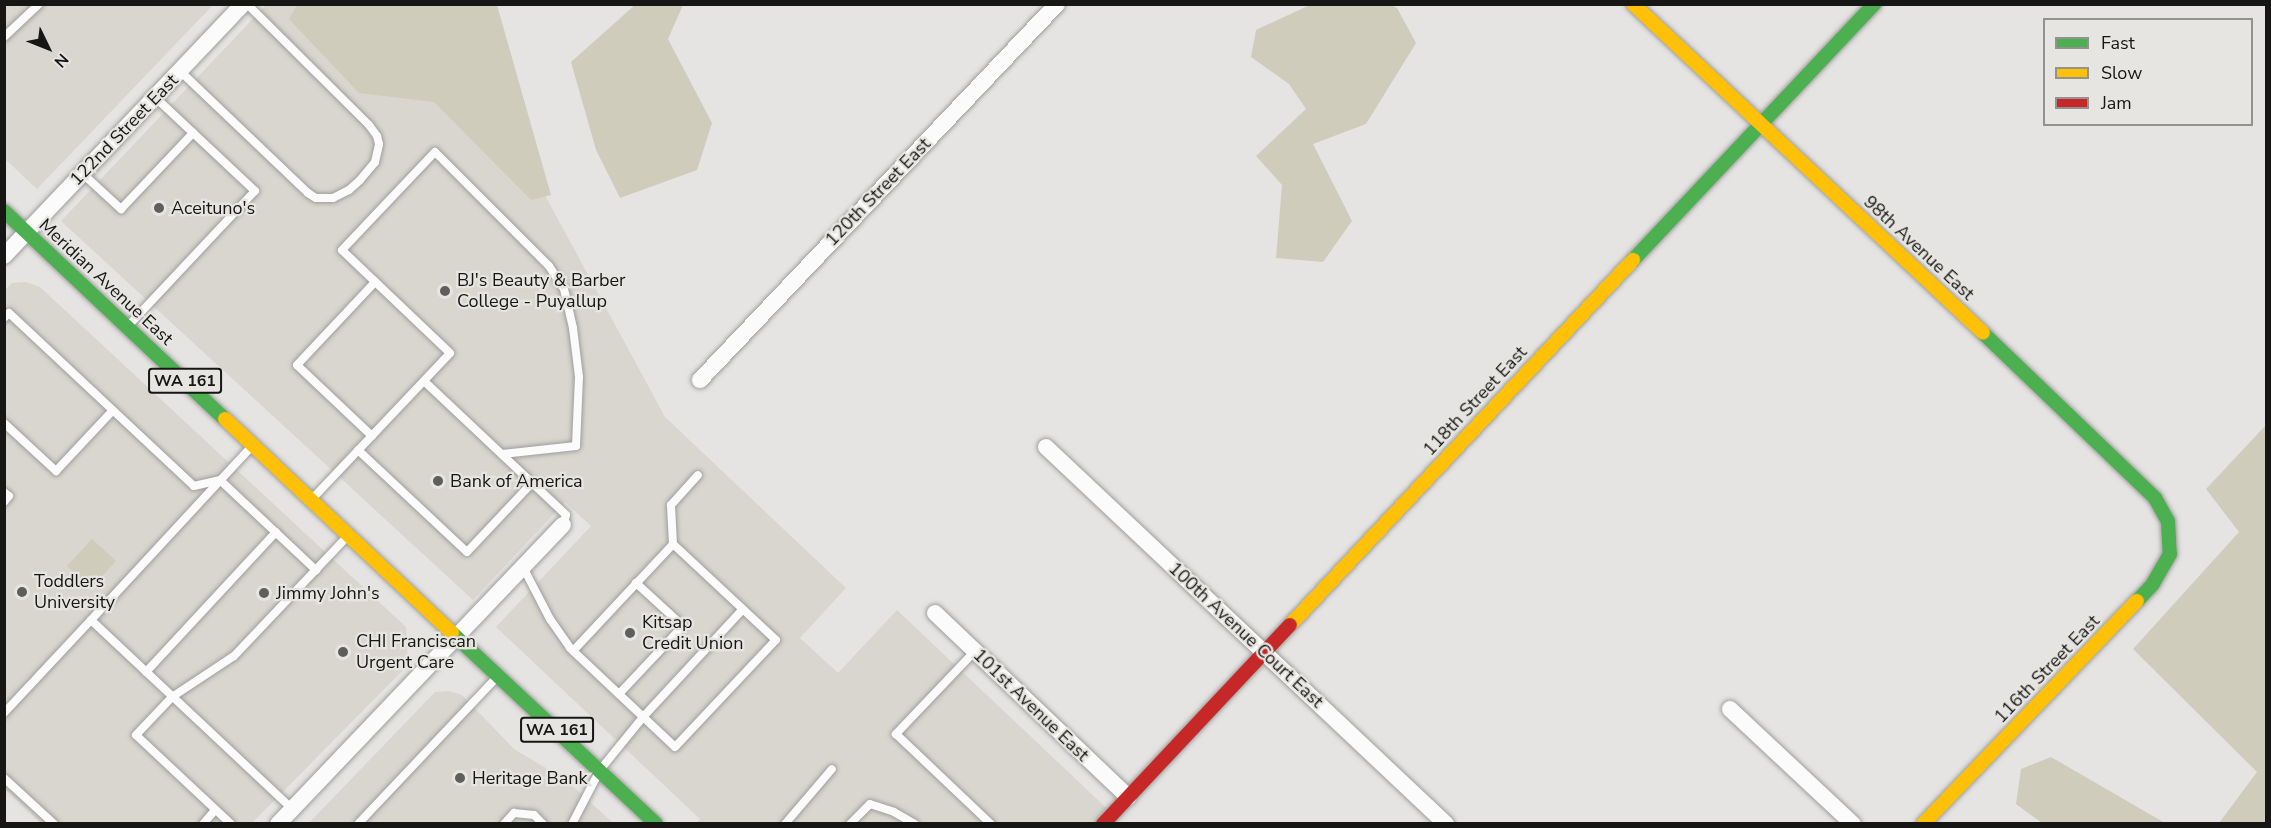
<!DOCTYPE html>
<html>
<head>
<meta charset="utf-8">
<style>
	body { margin:0 }
	#map { position:relative; width:2271px; height:828px; overflow:hidden; background:#e5e4e2; font-family:"Nunito Sans",sans-serif }
	div>[style] { position:absolute }
	.built>* { inset:0; background:#d8d6ce }
	.green>* { inset:0; background:#cfccbc }
	.roads { filter:drop-shadow(0 0 2px #9e9e9c) drop-shadow(0 0 2px #9e9e9c) }
	.lane>* { height:8px; margin:-4px; padding:0 4px; transform-origin:4px; border-radius:4px; background:#fbfbfb }
	.street>* { height:16px; margin:-8px; padding:0 8px; transform-origin:8px; border-radius:8px; background:#fbfbfb }
	.fast>* { height:14px; margin:-7px; padding:0 7px; transform-origin:7px; border-radius:7px; background:#4caf50 }
	.slow>* { height:14px; margin:-7px; padding:0 7px; transform-origin:7px; border-radius:7px; background:#ffc107 }
	.jam>* { height:14px; margin:-7px; padding:0 7px; transform-origin:7px; border-radius:7px; background:#c62828 }
	.dots>* { width:16px; height:16px; translate:-50% -50%; box-sizing:border-box; border:3px solid #e6e5e1; border-radius:50% }
	span { translate:-50% -50%; white-space:nowrap; text-align:center; line-height:1.15; -webkit-text-stroke:4.5px #e6e5e1; paint-order:stroke }
	.shield-label span { padding:2px 4px; background:#e6e5e1; border:2px solid; border-radius:4px; -webkit-text-stroke-width:0 }
	.shield-label { font-size:16px; color:#161614; font-weight:700 }
	.street-label { font-size:18px; color:#161614 }
	.poi-label { font-size:18px; color:#161614 }
	.left { translate:0 -50%; text-align:left }
	.frame { position:absolute; inset:0; border:6px solid #161614; pointer-events:none }
	.legend { position:absolute; left:2043px; top:18px; width:210px; height:108px; box-sizing:border-box; background:#e6e5e1; border:2px solid #93928f; margin:0; padding:8px 10px; list-style:none; font-size:18px; color:#161614 }
	.legend li { display:flex; align-items:center; gap:12px; height:30px }
	.legend b { width:30px; border:2px solid #93928f }
	.north { position:absolute; left:18px; top:18px; width:60px; height:60px; -webkit-text-stroke:4px #e6e5e1; paint-order:stroke; rotate:133deg; font-size:16px; font-weight:700; line-height:24px; text-align:center; color:#161614 }
	.north::after { content:''; display:block; margin:auto; width:21px; height:27px; background:#161614; clip-path:polygon(50% 0,100% 100%,50% 72%,0 100%) }
</style>
</head>
<body>
<div id="map">
	<div class="built">
		<div style="clip-path:polygon(4px 5px,213px 5px,37px 189px,5px 159px)"></div>
		<div style="clip-path:polygon(266px 5px,347px 5px,520px 149px,665px 417px,846px 588px,800px 638px,838px 673px,897px 610px,1119px 820px,1115px 824px,696px 823px,700px 819px,496px 627px,591px 526px,565px 502px,473px 600px,61px 221px)"></div>
		<div style="clip-path:polygon(26px 282px,40px 287px,406px 627px,408px 665px,252px 823px,41px 823px,5px 789px,4px 291px,12px 283px)"></div>
		<div style="clip-path:polygon(448px 691px,462px 695px,514px 749px,566px 780px,613px 823px,308px 824px,435px 692px)"></div>
	</div>
	<div class="green">
		<div style="clip-path:polygon(636px 4px,683px 5px,668px 39px,712px 123px,697px 170px,620px 198px,596px 150px,571px 62px)"></div>
		<div style="clip-path:polygon(297px 5px,497px 5px,551px 195px,531px 200px,434px 102px,359px 93px,289px 19px)"></div>
		<div style="clip-path:polygon(1310px 5px,1391px 5px,1397px 8px,1416px 43px,1366px 124px,1313px 144px,1352px 221px,1323px 262px,1276px 258px,1282px 185px,1256px 156px,1306px 109px,1289px 84px,1251px 57px,1256px 30px)"></div>
		<div style="clip-path:polygon(2266px 425px,2266px 823px,2219px 823px,2257px 772px,2133px 649px,2239px 532px,2206px 489px)"></div>
		<div style="clip-path:polygon(92px 539px,116px 561px,91px 588px,67px 566px)"></div>
		<div style="clip-path:polygon(2051px 757px,2165px 823px,2042px 823px,2016px 804px,2021px 769px)"></div>
	</div>
	<div class="roads">
		<div class="lane">
			<div style="left:4px;top:37px;width:48px;rotate:-43.3deg"></div>
			<div style="left:180px;top:71px;width:177px;rotate:43.6deg"></div>
			<div style="left:308px;top:193px;width:9px;rotate:32deg"></div>
			<div style="left:316px;top:198px;width:17px"></div>
			<div style="left:333px;top:198px;width:18px;rotate:-27deg"></div>
			<div style="left:349px;top:190px;width:15px;rotate:-42deg"></div>
			<div style="left:360px;top:180px;width:23px;rotate:-50deg"></div>
			<div style="left:375px;top:162px;width:18px;rotate:-77deg"></div>
			<div style="left:379px;top:144px;width:8px;rotate:-104deg"></div>
			<div style="left:377px;top:136px;width:14px;rotate:-126deg"></div>
			<div style="left:369px;top:125px;width:172px;rotate:-135.2deg"></div>
			<div style="left:83px;top:174px;width:52px;rotate:42.6deg"></div>
			<div style="left:121px;top:209px;width:105px;rotate:-46.5deg"></div>
			<div style="left:4px;top:318px;width:7px;rotate:-45deg"></div>
			<div style="left:9px;top:313px;width:253px;rotate:43.1deg"></div>
			<div style="left:194px;top:486px;width:27px;rotate:-13deg"></div>
			<div style="left:220px;top:480px;width:132px;rotate:43.2deg"></div>
			<div style="left:129px;top:325px;width:184px;rotate:-46.8deg"></div>
			<div style="left:255px;top:191px;width:137px;rotate:-136.8deg"></div>
			<div style="left:424px;top:381px;width:195px;rotate:43.3deg"></div>
			<div style="left:566px;top:515px;width:10px;rotate:107deg"></div>
			<div style="left:4px;top:423px;width:71px;rotate:42.7deg"></div>
			<div style="left:56px;top:471px;width:83px;rotate:-46.9deg"></div>
			<div style="left:372px;top:436px;width:103px;rotate:-136.6deg"></div>
			<div style="left:297px;top:365px;width:114px;rotate:-46.8deg"></div>
			<div style="left:358px;top:450px;width:149px;rotate:43.1deg"></div>
			<div style="left:467px;top:552px;width:95px;rotate:-46.7deg"></div>
			<div style="left:4px;top:492px;width:6px;rotate:39deg"></div>
			<div style="left:9px;top:496px;width:8px;rotate:130deg"></div>
			<div style="left:313px;top:498px;width:199px;rotate:-46.6deg"></div>
			<div style="left:450px;top:353px;width:149px;rotate:-136.4deg"></div>
			<div style="left:342px;top:250px;width:135px;rotate:-46.5deg"></div>
			<div style="left:435px;top:152px;width:161px;rotate:45deg"></div>
			<div style="left:549px;top:266px;width:27px;rotate:57deg"></div>
			<div style="left:564px;top:289px;width:40px;rotate:77deg"></div>
			<div style="left:573px;top:328px;width:49px;rotate:83deg"></div>
			<div style="left:579px;top:377px;width:69px;rotate:92.5deg"></div>
			<div style="left:576px;top:446px;width:74px;rotate:173.8deg"></div>
			<div style="left:523px;top:567px;width:59px;rotate:62.6deg"></div>
			<div style="left:550px;top:619px;width:35px;rotate:55deg"></div>
			<div style="left:570px;top:648px;width:144px;rotate:43.3deg"></div>
			<div style="left:675px;top:747px;width:147px;rotate:-46.7deg"></div>
			<div style="left:776px;top:640px;width:141px;rotate:-137deg"></div>
			<div style="left:673px;top:544px;width:39px;rotate:-93deg"></div>
			<div style="left:671px;top:505px;width:40px;rotate:-48deg"></div>
			<div style="left:91px;top:620px;width:236px;rotate:-47.2deg"></div>
			<div style="left:573px;top:651px;width:146px;rotate:-46.9deg"></div>
			<div style="left:975px;top:651px;width:115px;rotate:133.6deg"></div>
			<div style="left:896px;top:734px;width:131px;rotate:43.5deg"></div>
			<div style="left:146px;top:672px;width:191px;rotate:-47.1deg"></div>
			<div style="left:619px;top:694px;width:93px;rotate:-46.7deg"></div>
			<div style="left:683px;top:626px;width:64px;rotate:-137.5deg"></div>
			<div style="left:4px;top:713px;width:127px;rotate:-46.9deg"></div>
			<div style="left:91px;top:620px;width:276px;rotate:43.2deg"></div>
			<div style="left:4px;top:778px;width:68px;rotate:42.6deg"></div>
			<div style="left:203px;top:824px;width:18px;rotate:-49deg"></div>
			<div style="left:231px;top:824px;width:130px;rotate:-136.9deg"></div>
			<div style="left:136px;top:735px;width:52px;rotate:-46.5deg"></div>
			<div style="left:172px;top:697px;width:74px;rotate:-33.5deg"></div>
			<div style="left:234px;top:656px;width:163px;rotate:-46.5deg"></div>
			<div style="left:358px;top:824px;width:201px;rotate:-46.6deg"></div>
			<div style="left:504px;top:824px;width:15px;rotate:-48deg"></div>
			<div style="left:514px;top:813px;width:20px;rotate:6deg"></div>
			<div style="left:534px;top:815px;width:13px;rotate:45deg"></div>
			<div style="left:572px;top:824px;width:61px;rotate:-62.6deg"></div>
			<div style="left:600px;top:770px;width:68px;rotate:-50.9deg"></div>
			<div style="left:643px;top:717px;width:147px;rotate:-47.2deg"></div>
			<div style="left:785px;top:824px;width:72px;rotate:-49.5deg"></div>
			<div style="left:850px;top:824px;width:28px;rotate:-45deg"></div>
			<div style="left:870px;top:804px;width:25px;rotate:18deg"></div>
			<div style="left:894px;top:812px;width:24px;rotate:30deg"></div>
		</div>
		<div class="street">
			<div style="left:4px;top:256px;width:347px;rotate:-46.5deg"></div>
			<div style="left:700px;top:380px;width:518px;rotate:-46.48deg"></div>
			<div style="left:1046px;top:447px;width:550px;rotate:43.3deg"></div>
			<div style="left:935px;top:613px;width:267px;rotate:43.6deg"></div>
			<div style="left:1730px;top:709px;width:168px;rotate:43.1deg"></div>
			<div style="left:278px;top:824px;width:413px;rotate:-46.4deg"></div>
		</div>
		<div class="fast">
			<div style="left:4px;top:211px;width:303px;rotate:43.3deg"></div>
			<div style="left:1633px;top:260px;width:352px;rotate:-46.7deg"></div>
			<div style="left:1983px;top:333px;width:238px;rotate:43.8deg"></div>
			<div style="left:2155px;top:498px;width:26px;rotate:61deg"></div>
			<div style="left:2168px;top:521px;width:33px;rotate:87deg"></div>
			<div style="left:2170px;top:554px;width:34px;rotate:120deg"></div>
			<div style="left:2153px;top:584px;width:23px;rotate:133deg"></div>
			<div style="left:452px;top:633px;width:279px;rotate:43.1deg"></div>
		</div>
		<div class="slow">
			<div style="left:1633px;top:4px;width:480px;rotate:43.2deg"></div>
			<div style="left:225px;top:419px;width:312px;rotate:43.3deg"></div>
			<div style="left:1290px;top:625px;width:501px;rotate:-46.78deg"></div>
			<div style="left:1923px;top:824px;width:309px;rotate:-46.2deg"></div>
		</div>
		<div class="jam">
			<div style="left:1103px;top:824px;width:273px;rotate:-46.8deg"></div>
		</div>
	</div>
	<div class="dots">
		<div style="left:159px;top:208px;background:#5e5e5c"></div>
		<div style="left:445px;top:291px;background:#5e5e5c"></div>
		<div style="left:438px;top:481px;background:#5e5e5c"></div>
		<div style="left:22px;top:592px;background:#5e5e5c"></div>
		<div style="left:264px;top:593px;background:#5e5e5c"></div>
		<div style="left:630px;top:633px;background:#5e5e5c"></div>
		<div style="left:343px;top:652px;background:#5e5e5c"></div>
		<div style="left:460px;top:778px;background:#5e5e5c"></div>
	</div>
	<div class="shield-label">
		<span style="left:185px;top:381px">WA 161</span>
		<span style="left:557px;top:730px">WA 161</span>
	</div>
	<div class="street-label">
		<span style="left:124px;top:130px;rotate:-46deg">122nd Street East</span>
		<span style="left:878px;top:192px;rotate:-46deg">120th Street East</span>
		<span style="left:1919px;top:248px;rotate:43deg">98th Avenue East</span>
		<span style="left:106px;top:282px;rotate:43deg">Meridian Avenue East</span>
		<span style="left:1475px;top:401px;rotate:-47deg">118th Street East</span>
		<span style="left:1246px;top:635px;rotate:43deg">100th Avenue Court East</span>
		<span style="left:2047px;top:669px;rotate:-46deg">116th Street East</span>
		<span style="left:1031px;top:705px;rotate:44deg">101st Avenue East</span>
	</div>
	<div class="poi-label">
		<span class="left" style="left:171px;top:208px">Aceituno's</span>
		<span class="left" style="left:457px;top:291px">BJ's Beauty &amp; Barber<br>College - Puyallup</span>
		<span class="left" style="left:450px;top:481px">Bank of America</span>
		<span class="left" style="left:34px;top:592px">Toddlers<br>University</span>
		<span class="left" style="left:276px;top:593px">Jimmy John's</span>
		<span class="left" style="left:642px;top:633px">Kitsap<br>Credit Union</span>
		<span class="left" style="left:356px;top:652px">CHI Franciscan<br>Urgent Care</span>
		<span class="left" style="left:472px;top:778px">Heritage Bank</span>
	</div>
	<div class="frame"></div>
	<ul class="legend">
	<li><b style="height:8px;background:#4caf50"></b>Fast</li>
	<li><b style="height:8px;background:#ffc107"></b>Slow</li>
	<li><b style="height:8px;background:#c62828"></b>Jam</li>
	</ul>
	<div class="north">N</div>
</div>
</body>
</html>
